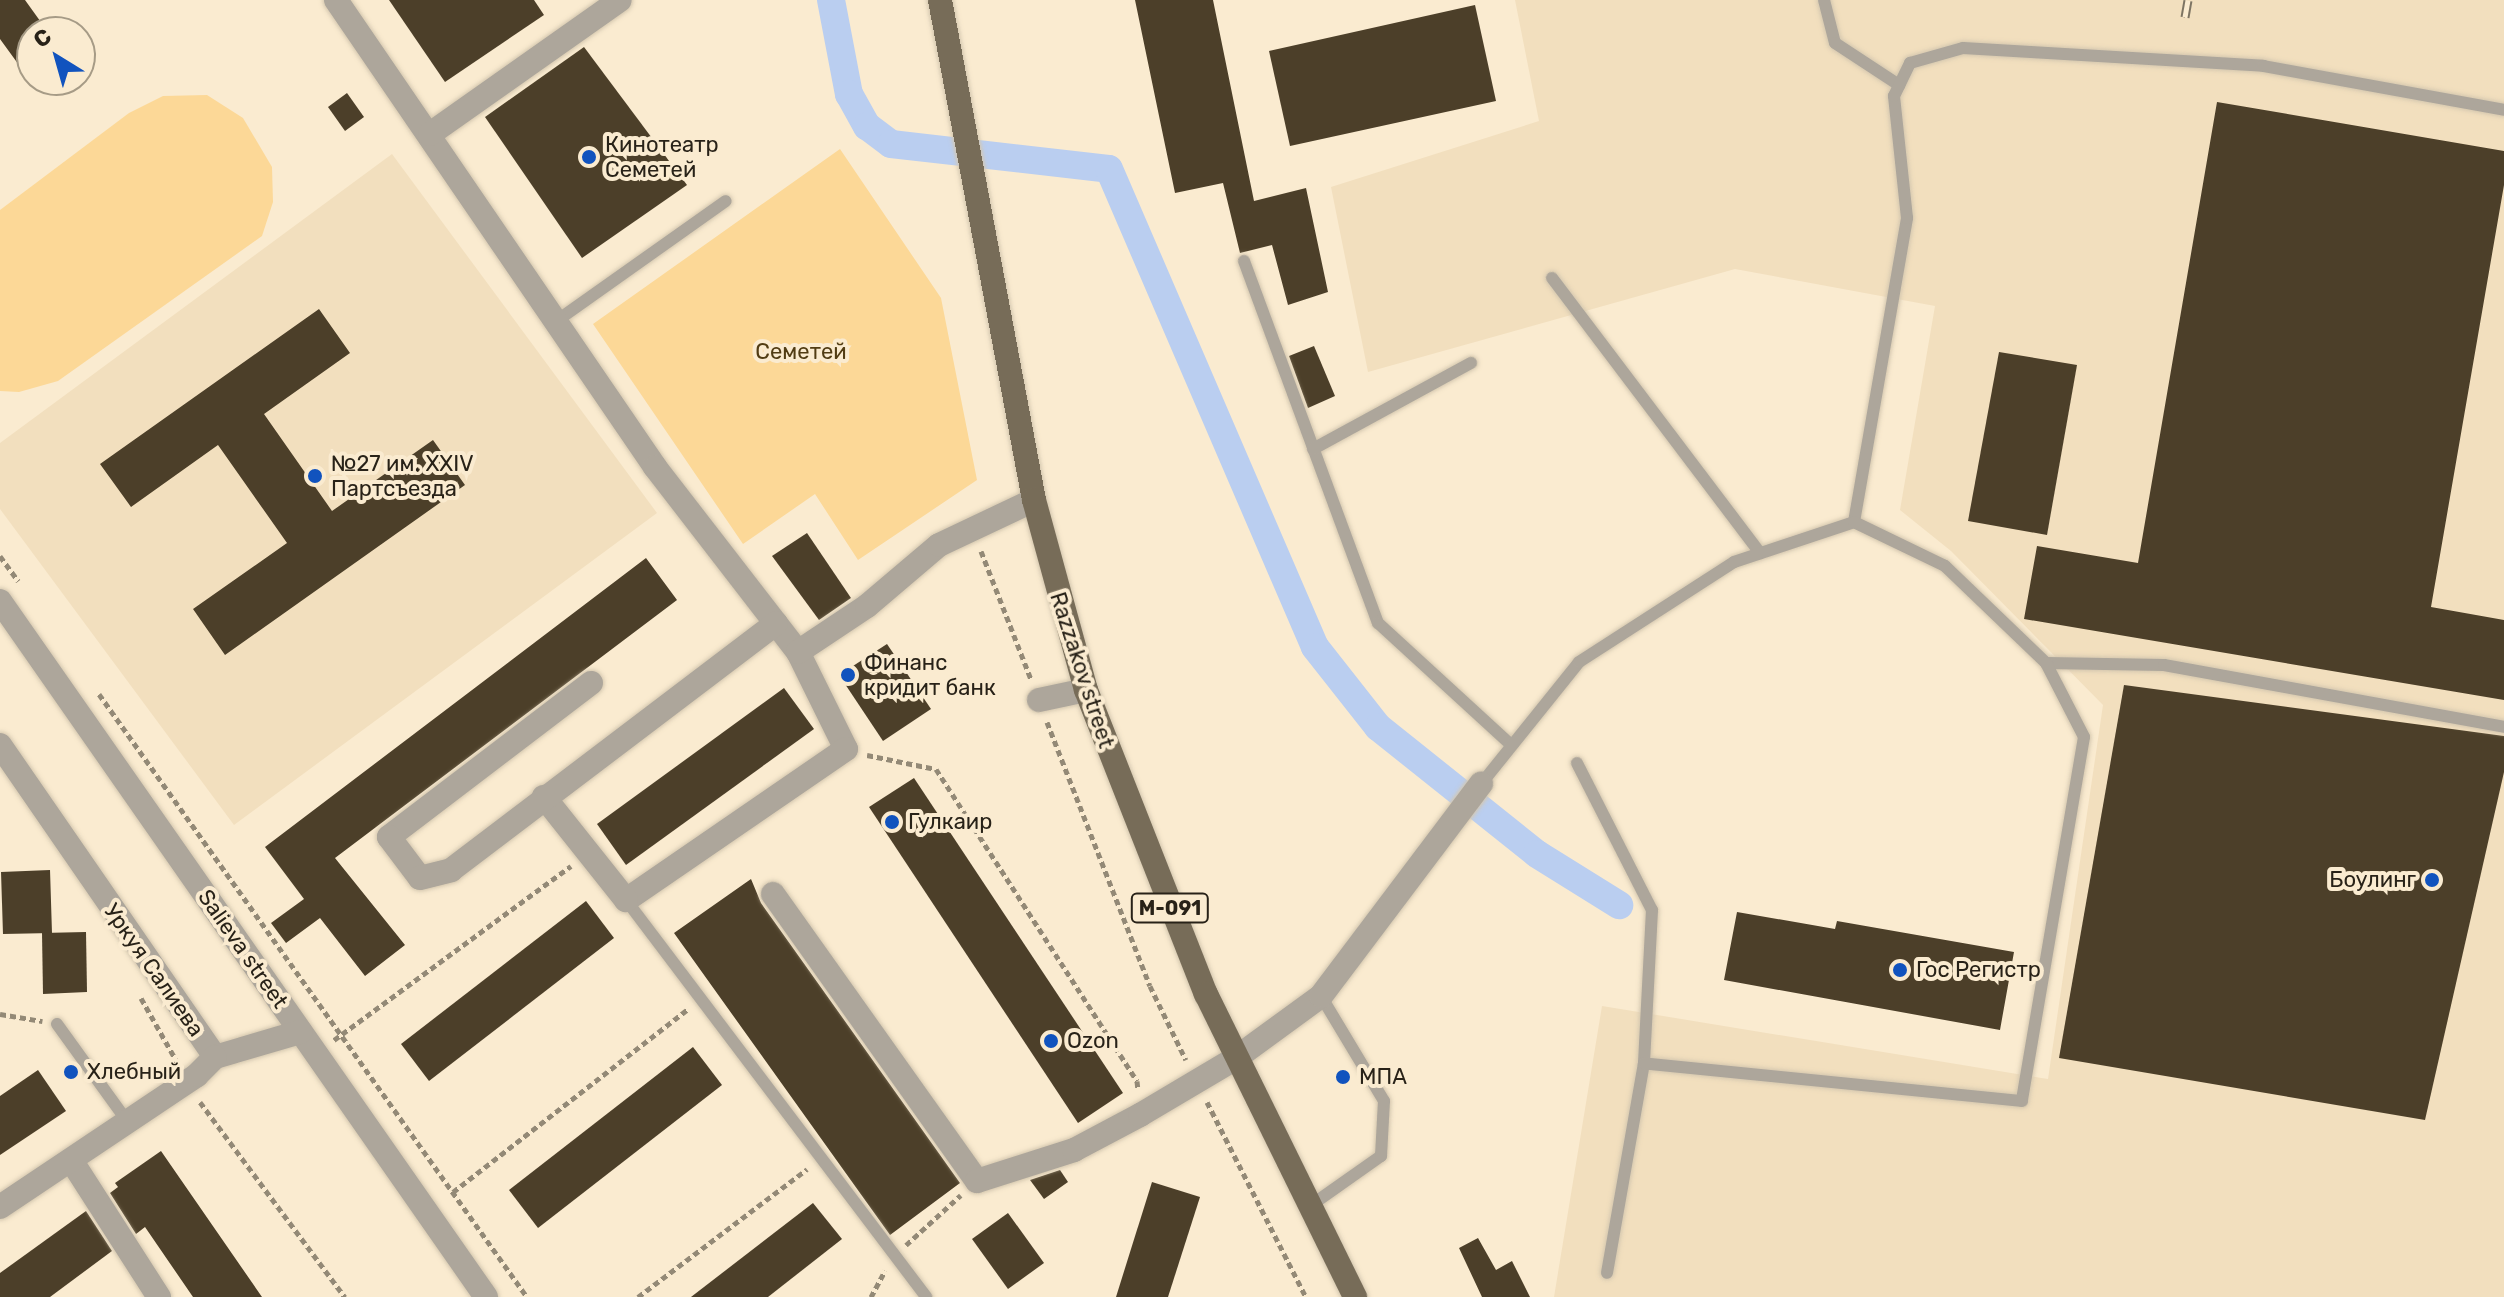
<!DOCTYPE html>
<html>
<head>
<meta charset="utf-8">
<style>
	body { margin:0 }
	#map { position:relative; width:2504px; height:1297px; overflow:hidden; background:#faebd0; font-family:Rubik,sans-serif }
	div>[style] { position:absolute }
	.built>* { inset:0; background:#f2dfbe }
	.green>* { inset:0; background:#fcd897 }
	.canal>* { height:28px; margin:-14px; padding:0 14px; transform-origin:14px; border-radius:14px; background:#bacef0 }
	.building>* { inset:0; background:#4c3f29 }
	.path>* { height:5px; margin-top:-2.5px; transform-origin:0; background:repeating-linear-gradient(90deg,#938976 0 6px,transparent 0 10px) }
	.roads { filter:drop-shadow(0 0 2px #d4c7af) drop-shadow(0 0 2px #d4c7af) }
	.service>* { height:12px; margin:-6px; padding:0 6px; transform-origin:6px; border-radius:6px; background:#ada69b }
	.minor>* { height:24px; margin:-12px; padding:0 12px; transform-origin:12px; border-radius:12px; background:#ada69b }
	.primary>* { height:24px; margin:-12px; padding:0 12px; transform-origin:12px; border-radius:12px; background:#776c58 }
	.rail>* { height:9px; margin-top:-4.5px; transform-origin:0; background:repeating-linear-gradient(90deg,#faebd0 0 18px,#7d7463 0 36px); box-sizing:border-box; border-block:2px solid #7d7463 }
	.dots>* { width:22px; height:22px; translate:-50% -50%; box-sizing:border-box; border:4px solid #faebd0; border-radius:50% }
	span { translate:-50% -50%; white-space:nowrap; text-align:center; line-height:1.15; -webkit-text-stroke:8px #faebd0; paint-order:stroke }
	.shield-label span { padding:2px 6px; background:#faebd0; border:2px solid; border-radius:6px; -webkit-text-stroke-width:0 }
	.shield-label { font-size:20px; color:#282218; font-weight:700 }
	.poi-label { font-size:22px; color:#282218 }
	.left { translate:0 -50%; text-align:left }
	.right { translate:-100% -50%; text-align:right }
	.park-label { font-size:22px; color:#513c13 }
	.street-label { font-size:22px; color:#282218 }
	.north { position:absolute; left:16px; top:16px; width:80px; height:80px; box-sizing:border-box; background:#faebd0; border:2px solid #a69b86; border-radius:50%; rotate:323deg; font-size:22px; font-weight:700; line-height:32px; text-align:center; color:#282218 }
	.north::after { content:''; display:block; margin:auto; width:28px; height:36px; background:#1153be; clip-path:polygon(50% 0,100% 100%,50% 72%,0 100%) }
</style>
</head>
<body>
<div id="map">
	<div class="built">
		<div style="clip-path:polygon(1515px 0,2504px 0,2504px 1297px,1554px 1297px,1602px 1006px,2048px 1079px,2103px 705px,1951px 551px,1900px 510px,1935px 306px,1735px 269px,1368px 372px,1331px 187px,1539px 121px)"></div>
		<div style="clip-path:polygon(392px 154px,657px 513px,234px 825px,0 509px,0 443px)"></div>
	</div>
	<div class="green">
		<div style="clip-path:polygon(207px 95px,243px 118px,272px 167px,273px 202px,262px 236px,58px 381px,19px 392px,0 391px,0 210px,129px 113px,163px 96px)"></div>
		<div style="clip-path:polygon(840px 149px,941px 298px,977px 480px,858px 560px,815px 494px,743px 544px,593px 324px)"></div>
	</div>
	<div class="canal">
		<div style="left:831px;top:0;width:96px;rotate:79.2deg"></div>
		<div style="left:849px;top:94px;width:37px;rotate:61deg"></div>
		<div style="left:867px;top:126px;width:30px;rotate:37deg"></div>
		<div style="left:891px;top:144px;width:219px;rotate:6.5deg"></div>
		<div style="left:1109px;top:169px;width:520px;rotate:66.69deg"></div>
		<div style="left:1315px;top:647px;width:102px;rotate:51.8deg"></div>
		<div style="left:1378px;top:727px;width:203px;rotate:38.6deg"></div>
		<div style="left:1537px;top:854px;width:97px;rotate:31.9deg"></div>
	</div>
	<div class="building">
		<div style="clip-path:polygon(0 0,25px 0,48px 32px,32px 32px,32px 83px,0 39px)"></div>
		<div style="clip-path:polygon(389px 0,534px 0,544px 15px,445px 82px)"></div>
		<div style="clip-path:polygon(1135px 0,1213px 0,1254px 201px,1306px 188px,1328px 292px,1288px 305px,1272px 245px,1240px 253px,1223px 183px,1175px 193px)"></div>
		<div style="clip-path:polygon(1475px 5px,1496px 101px,1290px 146px,1269px 51px)"></div>
		<div style="clip-path:polygon(584px 47px,687px 185px,582px 258px,485px 117px)"></div>
		<div style="clip-path:polygon(347px 93px,364px 117px,345px 131px,328px 107px)"></div>
		<div style="clip-path:polygon(2217px 102px,2504px 151px,2504px 185px,2431px 607px,2504px 620px,2504px 700px,2024px 619px,2037px 546px,2138px 563px)"></div>
		<div style="clip-path:polygon(319px 309px,350px 353px,264px 414px,332px 511px,433px 440px,465px 485px,225px 655px,193px 609px,287px 543px,218px 445px,131px 507px,100px 464px)"></div>
		<div style="clip-path:polygon(1314px 346px,1335px 396px,1308px 408px,1289px 356px)"></div>
		<div style="clip-path:polygon(1999px 352px,2077px 365px,2047px 535px,1968px 521px)"></div>
		<div style="clip-path:polygon(807px 533px,851px 598px,819px 620px,772px 556px)"></div>
		<div style="clip-path:polygon(646px 558px,677px 600px,335px 858px,405px 945px,365px 976px,320px 918px,286px 943px,271px 923px,304px 899px,265px 847px)"></div>
		<div style="clip-path:polygon(887px 644px,931px 709px,883px 741px,839px 675px)"></div>
		<div style="clip-path:polygon(2124px 685px,2504px 736px,2504px 772px,2425px 1120px,2059px 1058px)"></div>
		<div style="clip-path:polygon(784px 688px,814px 729px,626px 865px,597px 824px)"></div>
		<div style="clip-path:polygon(914px 778px,1123px 1093px,1078px 1123px,869px 807px)"></div>
		<div style="clip-path:polygon(50px 870px,52px 933px,3px 934px,1px 872px)"></div>
		<div style="clip-path:polygon(751px 879px,761px 903px,960px 1183px,890px 1235px,674px 933px)"></div>
		<div style="clip-path:polygon(586px 901px,614px 938px,429px 1081px,401px 1044px)"></div>
		<div style="clip-path:polygon(1737px 912px,1835px 929px,1837px 921px,2014px 952px,2000px 1030px,1724px 980px)"></div>
		<div style="clip-path:polygon(86px 932px,87px 992px,43px 994px,42px 933px)"></div>
		<div style="clip-path:polygon(693px 1047px,722px 1085px,538px 1228px,509px 1190px)"></div>
		<div style="clip-path:polygon(38px 1070px,66px 1111px,0 1155px,0 1096px)"></div>
		<div style="clip-path:polygon(161px 1151px,262px 1297px,193px 1297px,145px 1227px,136px 1234px,110px 1193px,118px 1187px,115px 1183px)"></div>
		<div style="clip-path:polygon(1060px 1170px,1068px 1182px,1044px 1199px,1030px 1180px)"></div>
		<div style="clip-path:polygon(1152px 1182px,1200px 1197px,1168px 1297px,1116px 1297px)"></div>
		<div style="clip-path:polygon(813px 1203px,842px 1239px,768px 1297px,691px 1297px)"></div>
		<div style="clip-path:polygon(86px 1211px,112px 1251px,50px 1297px,0 1297px,0 1273px)"></div>
		<div style="clip-path:polygon(1008px 1213px,1044px 1263px,1008px 1289px,972px 1239px)"></div>
		<div style="clip-path:polygon(1478px 1238px,1496px 1270px,1512px 1261px,1530px 1297px,1482px 1297px,1459px 1248px)"></div>
	</div>
	<div class="path">
		<div style="left:981px;top:551px;width:137px;rotate:68.7deg"></div>
		<div style="left:0;top:556px;width:31px;rotate:54deg"></div>
		<div style="left:99px;top:694px;width:739px;rotate:54.63deg"></div>
		<div style="left:1047px;top:722px;width:283px;rotate:68.7deg"></div>
		<div style="left:1150px;top:986px;width:82px;rotate:64.1deg"></div>
		<div style="left:867px;top:755px;width:70px;rotate:11.5deg"></div>
		<div style="left:936px;top:769px;width:371px;rotate:57.2deg"></div>
		<div style="left:1137px;top:1081px;width:9px;rotate:84deg"></div>
		<div style="left:141px;top:998px;width:73px;rotate:60.6deg"></div>
		<div style="left:0;top:1014px;width:43px;rotate:9.5deg"></div>
		<div style="left:334px;top:1040px;width:294px;rotate:-36.3deg"></div>
		<div style="left:200px;top:1102px;width:243px;rotate:53.4deg"></div>
		<div style="left:1207px;top:1102px;width:219px;rotate:63.1deg"></div>
		<div style="left:453px;top:1192px;width:299px;rotate:-37.9deg"></div>
		<div style="left:906px;top:1245px;width:74px;rotate:-42.3deg"></div>
		<div style="left:638px;top:1297px;width:212px;rotate:-37.1deg"></div>
		<div style="left:871px;top:1297px;width:30px;rotate:-62deg"></div>
	</div>
	<div class="roads">
		<div class="service">
			<div style="left:1824px;top:0;width:44px;rotate:75.7deg"></div>
			<div style="left:1835px;top:43px;width:77px;rotate:33.3deg"></div>
			<div style="left:1244px;top:261px;width:386px;rotate:69.7deg"></div>
			<div style="left:1378px;top:623px;width:180px;rotate:42.5deg"></div>
			<div style="left:1552px;top:278px;width:345px;rotate:52.9deg"></div>
			<div style="left:555px;top:322px;width:209px;rotate:-35.3deg"></div>
			<div style="left:1313px;top:449px;width:180px;rotate:-28.6deg"></div>
			<div style="left:1854px;top:522px;width:309px;rotate:-80.1deg"></div>
			<div style="left:1907px;top:218px;width:123px;rotate:-96.1deg"></div>
			<div style="left:1894px;top:96px;width:37px;rotate:-64deg"></div>
			<div style="left:1910px;top:63px;width:55px;rotate:-15.8deg"></div>
			<div style="left:1963px;top:48px;width:301px;rotate:3.4deg"></div>
			<div style="left:2263px;top:66px;width:245px;rotate:10.3deg"></div>
			<div style="left:2046px;top:663px;width:118px;rotate:1deg"></div>
			<div style="left:2164px;top:665px;width:346px;rotate:10.3deg"></div>
			<div style="left:1577px;top:763px;width:165px;rotate:63deg"></div>
			<div style="left:1652px;top:910px;width:153px;rotate:93deg"></div>
			<div style="left:1644px;top:1063px;width:213px;rotate:100deg"></div>
			<div style="left:1481px;top:784px;width:156px;rotate:-51.2deg"></div>
			<div style="left:1579px;top:662px;width:184px;rotate:-32.8deg"></div>
			<div style="left:1734px;top:562px;width:126px;rotate:-18.4deg"></div>
			<div style="left:1854px;top:522px;width:101px;rotate:25.8deg"></div>
			<div style="left:1945px;top:566px;width:140px;rotate:43.8deg"></div>
			<div style="left:2046px;top:663px;width:83px;rotate:62.8deg"></div>
			<div style="left:2084px;top:737px;width:369px;rotate:99.7deg"></div>
			<div style="left:2022px;top:1101px;width:380px;rotate:-174.3deg"></div>
			<div style="left:626px;top:900px;width:498px;rotate:52.9deg"></div>
			<div style="left:57px;top:1024px;width:120px;rotate:54.2deg"></div>
			<div style="left:1310px;top:1206px;width:87px;rotate:-35.2deg"></div>
			<div style="left:1381px;top:1156px;width:55px;rotate:-86.9deg"></div>
			<div style="left:1384px;top:1101px;width:122px;rotate:-121deg"></div>
		</div>
		<div class="minor">
			<div style="left:336px;top:0;width:566px;rotate:55.66deg"></div>
			<div style="left:655px;top:467px;width:234px;rotate:52.3deg"></div>
			<div style="left:798px;top:652px;width:108px;rotate:63.7deg"></div>
			<div style="left:846px;top:749px;width:267px;rotate:145.5deg"></div>
			<div style="left:626px;top:900px;width:132px;rotate:-128.5deg"></div>
			<div style="left:430px;top:134px;width:232px;rotate:-35.2deg"></div>
			<div style="left:0;top:601px;width:849px;rotate:55.07deg"></div>
			<div style="left:798px;top:652px;width:83px;rotate:-33.7deg"></div>
			<div style="left:867px;top:606px;width:94px;rotate:-40.3deg"></div>
			<div style="left:939px;top:545px;width:105px;rotate:-25.3deg"></div>
			<div style="left:591px;top:683px;width:254px;rotate:142.7deg"></div>
			<div style="left:389px;top:837px;width:51px;rotate:52.9deg"></div>
			<div style="left:420px;top:878px;width:32px;rotate:-14deg"></div>
			<div style="left:451px;top:870px;width:408px;rotate:-37.2deg"></div>
			<div style="left:1039px;top:700px;width:48px;rotate:-12deg"></div>
			<div style="left:0;top:745px;width:379px;rotate:55.4deg"></div>
			<div style="left:773px;top:894px;width:352px;rotate:54.6deg"></div>
			<div style="left:977px;top:1181px;width:102px;rotate:-17.7deg"></div>
			<div style="left:1074px;top:1150px;width:75px;rotate:-27.9deg"></div>
			<div style="left:1140px;top:1115px;width:112px;rotate:-30.7deg"></div>
			<div style="left:1236px;top:1058px;width:105px;rotate:-36.1deg"></div>
			<div style="left:1321px;top:996px;width:266px;rotate:-53deg"></div>
			<div style="left:215px;top:1057px;width:89px;rotate:-16.4deg"></div>
			<div style="left:71px;top:1160px;width:163px;rotate:57.3deg"></div>
			<div style="left:0;top:1207px;width:237px;rotate:-33.8deg"></div>
			<div style="left:197px;top:1075px;width:25px;rotate:-45deg"></div>
		</div>
		<div class="primary">
			<div style="left:940px;top:0;width:509px;rotate:79.35deg"></div>
			<div style="left:1034px;top:500px;width:197px;rotate:74.7deg"></div>
			<div style="left:1086px;top:690px;width:327px;rotate:68.5deg"></div>
			<div style="left:1206px;top:994px;width:338px;rotate:63.8deg"></div>
		</div>
	</div>
	<div class="rail">
		<div style="left:2185px;top:17px;width:17px;rotate:-80deg"></div>
	</div>
	<div class="dots">
		<div style="left:589px;top:157px;background:#1153be"></div>
		<div style="left:315px;top:476px;background:#1153be"></div>
		<div style="left:848px;top:675px;background:#1153be"></div>
		<div style="left:892px;top:822px;background:#1153be"></div>
		<div style="left:2432px;top:880px;background:#1153be"></div>
		<div style="left:1900px;top:970px;background:#1153be"></div>
		<div style="left:1051px;top:1041px;background:#1153be"></div>
		<div style="left:71px;top:1072px;background:#1153be"></div>
		<div style="left:1343px;top:1077px;background:#1153be"></div>
	</div>
	<div class="shield-label">
		<span style="left:1170px;top:908px">М-091</span>
	</div>
	<div class="poi-label">
		<span class="left" style="left:605px;top:157px">Кинотеатр<br>Семетей</span>
		<span class="left" style="left:331px;top:476px">№27 им. XXIV<br>Партсъезда</span>
		<span class="left" style="left:864px;top:675px">Финанс<br>кридит банк</span>
		<span class="left" style="left:908px;top:822px">Гулкаир</span>
		<span class="right" style="left:2416px;top:880px">Боулинг</span>
		<span class="left" style="left:1916px;top:970px">Гос Регистр</span>
		<span class="left" style="left:1067px;top:1041px">Ozon</span>
		<span class="left" style="left:87px;top:1072px">Хлебный</span>
		<span class="left" style="left:1359px;top:1077px">МПА</span>
	</div>
	<div class="park-label">
		<span style="left:801px;top:352px">Семетей</span>
	</div>
	<div class="street-label">
		<span style="left:1082px;top:670px;rotate:72deg">Razzakov street</span>
		<span style="left:243px;top:949px;rotate:55deg">Salieva street</span>
		<span style="left:154px;top:970px;rotate:55deg">Уркуя Салиева</span>
	</div>
	<div class="north">С</div>
</div>
</body>
</html>
